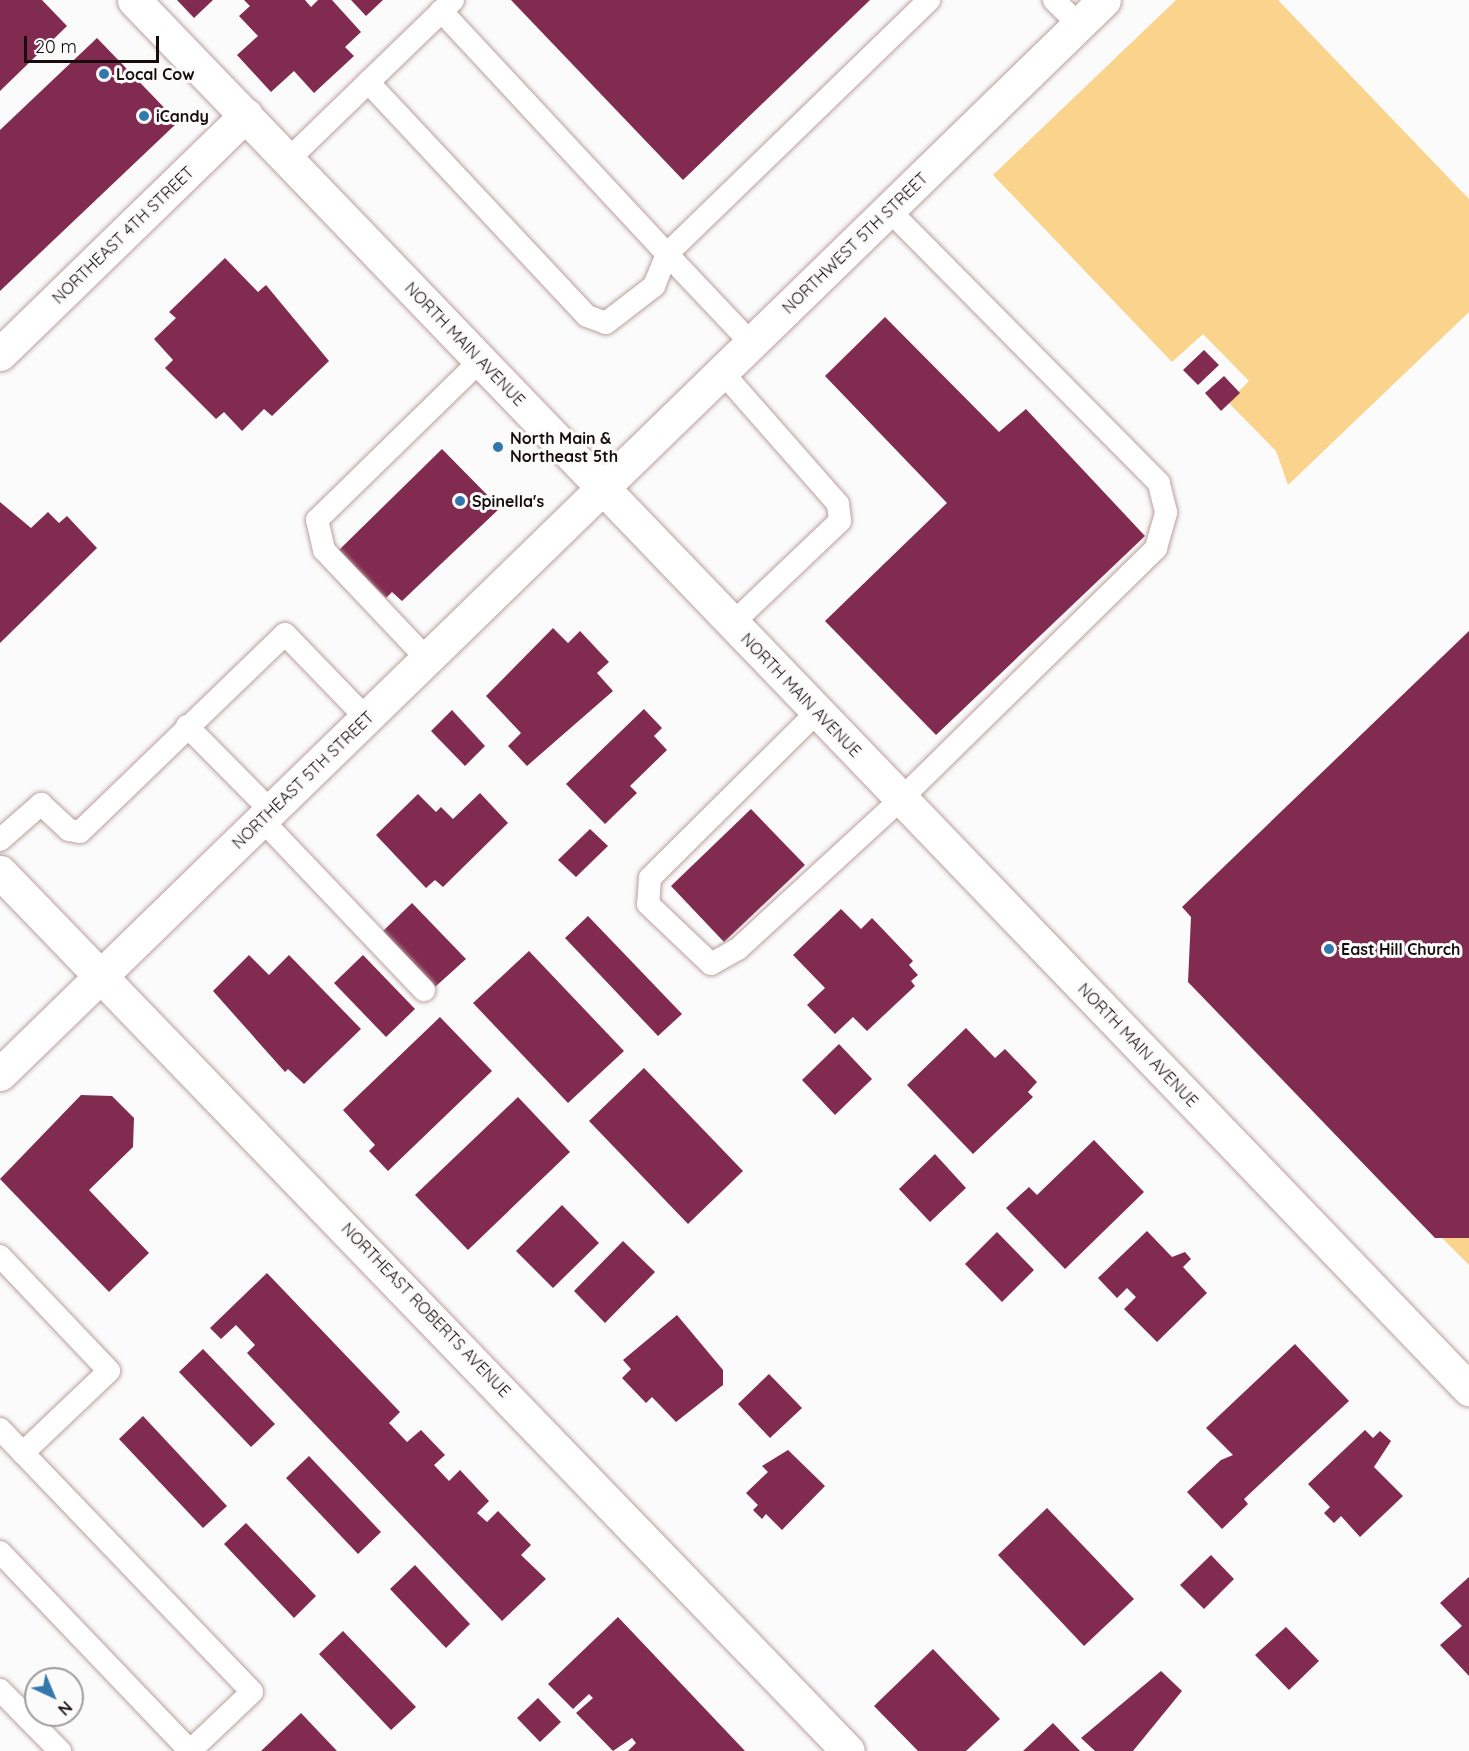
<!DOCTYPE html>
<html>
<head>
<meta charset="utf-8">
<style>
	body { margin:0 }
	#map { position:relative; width:1469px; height:1751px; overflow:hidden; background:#fbfbfb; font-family:Quicksand,sans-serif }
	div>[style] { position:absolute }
	.green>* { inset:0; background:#fad48c }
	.building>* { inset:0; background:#812b50 }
	.roads { filter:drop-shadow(0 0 2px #baa09c) drop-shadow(0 0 2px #baa09c) }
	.service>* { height:22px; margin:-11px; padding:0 11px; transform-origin:11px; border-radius:11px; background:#fff }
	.minor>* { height:33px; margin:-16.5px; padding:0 16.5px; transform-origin:16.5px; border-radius:16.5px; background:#fff }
	.tertiary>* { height:33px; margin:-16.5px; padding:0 16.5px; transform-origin:16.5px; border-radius:16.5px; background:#fff }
	.dots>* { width:16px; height:16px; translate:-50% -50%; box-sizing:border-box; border:3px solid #fbfbfb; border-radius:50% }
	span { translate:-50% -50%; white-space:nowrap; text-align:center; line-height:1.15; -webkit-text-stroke:6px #fbfbfb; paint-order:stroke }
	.poi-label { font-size:16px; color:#160d0c; font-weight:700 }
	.left { translate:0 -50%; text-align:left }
	.street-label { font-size:16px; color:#160d0c }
	.north { position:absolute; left:24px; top:1667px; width:60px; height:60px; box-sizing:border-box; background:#fbfbfb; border:2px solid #9f9c9b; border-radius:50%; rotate:136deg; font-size:16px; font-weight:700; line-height:24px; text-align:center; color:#160d0c }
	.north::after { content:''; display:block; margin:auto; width:21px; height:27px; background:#3378ad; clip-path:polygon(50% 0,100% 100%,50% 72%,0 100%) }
	.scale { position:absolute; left:24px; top:36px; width:135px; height:27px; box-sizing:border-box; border:3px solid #160d0c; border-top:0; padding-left:8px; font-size:18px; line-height:21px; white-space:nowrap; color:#160d0c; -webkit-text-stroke:4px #fbfbfb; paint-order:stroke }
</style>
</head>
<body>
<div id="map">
	<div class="green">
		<div style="clip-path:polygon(1176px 0,1278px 0,1469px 199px,1469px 312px,1288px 485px,1276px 451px,1228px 402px,1249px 381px,1203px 334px,1172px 362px,993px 175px)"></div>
		<div style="clip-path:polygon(1442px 1238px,1469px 1238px,1469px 1265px)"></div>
	</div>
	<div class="building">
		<div style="clip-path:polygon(0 0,42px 0,67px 26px,0 91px)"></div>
		<div style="clip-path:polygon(177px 0,213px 0,194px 18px)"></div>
		<div style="clip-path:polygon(244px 0,305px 0,311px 7px,318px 0,332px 0,361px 32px,345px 47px,354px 56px,314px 93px,294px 71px,271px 92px,237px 55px,258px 36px,239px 16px,250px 6px)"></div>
		<div style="clip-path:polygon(351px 0,383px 0,366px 16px)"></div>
		<div style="clip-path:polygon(511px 0,870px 0,683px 180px)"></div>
		<div style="clip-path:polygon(97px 38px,178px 122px,0 291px,0 130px)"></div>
		<div style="clip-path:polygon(225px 258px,258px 292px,266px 285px,329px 361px,272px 416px,264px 409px,242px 431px,224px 412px,216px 419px,165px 368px,173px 360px,154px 339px,176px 318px,169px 312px)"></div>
		<div style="clip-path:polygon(885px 317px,999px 432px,1026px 409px,1145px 536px,936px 735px,825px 621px,947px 503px,825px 376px)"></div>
		<div style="clip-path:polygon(1204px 350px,1219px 365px,1198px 385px,1183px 370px)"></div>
		<div style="clip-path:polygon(1224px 376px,1240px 393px,1221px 411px,1205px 393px)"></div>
		<div style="clip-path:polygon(442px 449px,500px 508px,402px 601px,392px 592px,386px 598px,339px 550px)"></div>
		<div style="clip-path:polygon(0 502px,31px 528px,48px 512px,59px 523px,67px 516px,97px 548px,0 643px)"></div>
		<div style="clip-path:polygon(553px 628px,568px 643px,580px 631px,609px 662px,597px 673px,613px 691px,527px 766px,508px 746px,521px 733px,486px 696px)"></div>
		<div style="clip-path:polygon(1469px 631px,1469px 1238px,1435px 1238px,1188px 982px,1191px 917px,1182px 907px)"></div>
		<div style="clip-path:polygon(644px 709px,662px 728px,654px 736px,667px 750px,630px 786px,637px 793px,605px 824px,566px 784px)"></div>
		<div style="clip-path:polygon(452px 710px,485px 746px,465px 766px,431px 731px)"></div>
		<div style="clip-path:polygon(480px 793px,508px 823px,443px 887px,435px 880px,426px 888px,376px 835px,418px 794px,436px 812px,441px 807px,453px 819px)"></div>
		<div style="clip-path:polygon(751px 809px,805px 865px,724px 942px,671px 886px)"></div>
		<div style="clip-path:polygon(590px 829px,608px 846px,576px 877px,558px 860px)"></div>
		<div style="clip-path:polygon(412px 903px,466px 959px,435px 987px,382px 932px)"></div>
		<div style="clip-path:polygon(841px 909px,861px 929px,872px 918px,913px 961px,909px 965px,918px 975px,911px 981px,915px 986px,867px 1031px,853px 1017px,835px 1034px,807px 1005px,825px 988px,793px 955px)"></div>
		<div style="clip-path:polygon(588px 916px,682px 1014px,658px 1036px,565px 938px)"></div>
		<div style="clip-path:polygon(529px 951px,624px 1051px,568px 1103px,473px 1003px)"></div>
		<div style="clip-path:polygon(249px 955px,269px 975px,289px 955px,361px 1029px,304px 1084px,288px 1069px,285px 1072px,213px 991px)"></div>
		<div style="clip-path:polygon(363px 955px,415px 1009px,386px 1037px,334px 983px)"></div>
		<div style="clip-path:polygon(440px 1017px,492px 1071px,388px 1171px,369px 1151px,375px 1145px,343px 1110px)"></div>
		<div style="clip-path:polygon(966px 1028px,995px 1058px,1005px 1049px,1037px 1082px,1028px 1092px,1033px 1097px,973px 1154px,907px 1085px)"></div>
		<div style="clip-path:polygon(839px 1044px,872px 1079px,835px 1115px,802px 1080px)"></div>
		<div style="clip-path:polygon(644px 1068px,743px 1171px,688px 1224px,589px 1121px)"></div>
		<div style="clip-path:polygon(81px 1095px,112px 1096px,134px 1118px,133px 1147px,89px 1190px,149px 1253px,109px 1292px,0 1179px)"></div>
		<div style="clip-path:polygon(518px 1097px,570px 1152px,468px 1250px,415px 1195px)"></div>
		<div style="clip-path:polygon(1094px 1140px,1144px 1192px,1065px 1269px,1006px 1208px,1029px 1187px,1037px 1195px)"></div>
		<div style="clip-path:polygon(935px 1154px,966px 1188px,930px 1222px,899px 1189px)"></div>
		<div style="clip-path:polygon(562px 1205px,599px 1243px,553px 1288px,516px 1251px)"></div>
		<div style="clip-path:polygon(1147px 1231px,1172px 1257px,1185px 1252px,1191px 1259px,1183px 1267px,1207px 1293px,1157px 1342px,1124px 1309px,1136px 1297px,1127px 1288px,1117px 1298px,1098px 1278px)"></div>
		<div style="clip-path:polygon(997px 1232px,1034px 1270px,1002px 1302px,965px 1264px)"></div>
		<div style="clip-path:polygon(623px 1241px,655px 1272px,605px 1323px,574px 1291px)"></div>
		<div style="clip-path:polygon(267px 1273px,400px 1412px,389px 1423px,407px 1442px,421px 1430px,445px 1455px,434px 1465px,449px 1481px,460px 1470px,489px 1501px,477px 1513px,487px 1522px,498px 1511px,531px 1545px,521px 1555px,546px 1579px,502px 1621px,247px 1353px,255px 1345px,236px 1325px,221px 1339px,210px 1328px)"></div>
		<div style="clip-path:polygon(677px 1315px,723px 1370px,723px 1385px,676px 1422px,652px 1397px,646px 1403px,622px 1378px,631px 1369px,623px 1360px)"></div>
		<div style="clip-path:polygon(1295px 1344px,1349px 1401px,1244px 1499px,1248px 1504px,1222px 1529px,1187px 1492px,1221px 1460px,1233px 1455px,1206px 1428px)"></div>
		<div style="clip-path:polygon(203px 1349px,275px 1424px,251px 1447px,179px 1372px)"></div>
		<div style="clip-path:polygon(769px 1374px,802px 1408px,770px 1438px,738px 1404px)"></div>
		<div style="clip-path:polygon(143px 1416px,227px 1506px,203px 1528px,119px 1439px)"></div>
		<div style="clip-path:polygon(1365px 1430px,1373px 1438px,1380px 1431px,1391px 1441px,1374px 1467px,1403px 1496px,1360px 1537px,1341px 1516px,1334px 1523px,1324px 1513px,1330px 1507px,1308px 1484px)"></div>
		<div style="clip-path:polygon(788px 1450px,825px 1486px,782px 1530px,766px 1514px,762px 1519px,753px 1510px,758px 1505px,746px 1493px,768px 1472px,762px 1466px)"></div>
		<div style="clip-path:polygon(309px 1456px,381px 1532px,358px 1554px,286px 1478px)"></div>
		<div style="clip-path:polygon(1047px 1508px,1134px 1599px,1084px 1646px,998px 1555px)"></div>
		<div style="clip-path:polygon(246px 1523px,316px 1596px,294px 1618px,224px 1544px)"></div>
		<div style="clip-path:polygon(1211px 1555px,1234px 1579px,1204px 1609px,1180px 1585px)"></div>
		<div style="clip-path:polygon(415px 1565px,470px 1624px,446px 1648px,390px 1589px)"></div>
		<div style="clip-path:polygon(1469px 1577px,1469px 1676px,1440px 1645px,1462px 1626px,1440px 1603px)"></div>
		<div style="clip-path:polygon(618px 1617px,745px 1751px,628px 1751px,636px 1743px,632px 1738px,613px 1751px,576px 1713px,593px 1698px,589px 1694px,573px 1709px,548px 1684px)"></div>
		<div style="clip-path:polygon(1286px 1627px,1319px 1661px,1289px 1690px,1255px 1655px)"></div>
		<div style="clip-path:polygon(343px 1631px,416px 1707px,391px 1730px,319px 1654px)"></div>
		<div style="clip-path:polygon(933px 1649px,1000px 1719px,966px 1751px,918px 1751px,874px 1706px)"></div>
		<div style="clip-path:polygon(1161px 1671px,1182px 1691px,1133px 1751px,1095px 1751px,1081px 1738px)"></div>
		<div style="clip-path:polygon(538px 1698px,561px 1722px,540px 1742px,517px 1718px)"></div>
		<div style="clip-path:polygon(301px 1713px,337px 1751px,261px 1751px)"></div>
		<div style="clip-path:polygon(1053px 1723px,1080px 1751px,1023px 1751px)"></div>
	</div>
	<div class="roads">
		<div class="service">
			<div style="left:1054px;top:0;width:35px;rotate:45deg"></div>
			<div style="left:368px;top:82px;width:320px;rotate:46.9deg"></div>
			<div style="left:587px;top:316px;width:20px;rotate:20deg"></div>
			<div style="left:606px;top:323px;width:61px;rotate:-37.6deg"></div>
			<div style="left:654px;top:286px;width:35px;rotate:-68deg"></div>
			<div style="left:667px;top:254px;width:332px;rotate:-132.9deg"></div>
			<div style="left:287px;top:161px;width:231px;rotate:-44.1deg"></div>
			<div style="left:752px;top:344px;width:124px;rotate:-133.4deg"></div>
			<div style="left:667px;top:254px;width:365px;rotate:-44.1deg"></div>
			<div style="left:723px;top:373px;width:174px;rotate:48.7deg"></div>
			<div style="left:838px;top:504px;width:17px;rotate:83deg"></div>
			<div style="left:840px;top:521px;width:149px;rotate:136.4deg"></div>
			<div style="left:427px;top:659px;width:150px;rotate:-133.4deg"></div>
			<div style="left:324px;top:550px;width:31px;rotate:-103deg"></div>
			<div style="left:317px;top:520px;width:231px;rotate:-44.3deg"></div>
			<div style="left:817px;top:712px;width:235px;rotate:135.2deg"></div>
			<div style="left:650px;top:878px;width:26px;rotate:94deg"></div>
			<div style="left:648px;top:904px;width:87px;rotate:43.6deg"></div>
			<div style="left:711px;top:964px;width:31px;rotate:-29deg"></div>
			<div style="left:738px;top:949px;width:222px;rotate:-42.6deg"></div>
			<div style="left:901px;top:799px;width:358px;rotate:-44.5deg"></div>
			<div style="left:1156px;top:548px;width:37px;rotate:-74deg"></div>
			<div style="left:1166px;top:512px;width:30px;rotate:-104deg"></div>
			<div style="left:1159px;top:483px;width:384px;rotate:-134.7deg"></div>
			<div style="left:187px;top:726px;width:120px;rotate:45.3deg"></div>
			<div style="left:262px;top:820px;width:235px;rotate:46.4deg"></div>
			<div style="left:0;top:840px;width:55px;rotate:-41.3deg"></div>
			<div style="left:41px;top:804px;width:38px;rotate:43deg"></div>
			<div style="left:69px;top:830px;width:11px;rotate:10deg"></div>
			<div style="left:80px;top:832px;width:285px;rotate:-44deg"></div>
			<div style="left:285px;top:634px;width:118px;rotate:46deg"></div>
			<div style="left:0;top:1256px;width:158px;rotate:46.5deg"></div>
			<div style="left:109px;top:1371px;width:119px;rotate:136.4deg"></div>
			<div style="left:0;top:1429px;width:364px;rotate:46.2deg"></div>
			<div style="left:252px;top:1692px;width:86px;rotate:136.4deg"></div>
			<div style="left:0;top:1552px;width:275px;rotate:46.3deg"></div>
			<div style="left:0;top:1690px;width:86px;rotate:45.5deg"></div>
		</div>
		<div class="minor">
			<div style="left:0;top:354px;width:343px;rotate:-44.2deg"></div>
			<div style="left:0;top:872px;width:1221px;rotate:46.03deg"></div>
			<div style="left:0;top:1074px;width:1540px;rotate:-44.21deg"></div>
		</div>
		<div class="tertiary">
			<div style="left:134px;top:0;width:1927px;rotate:46.14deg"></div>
		</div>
	</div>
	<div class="dots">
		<div style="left:104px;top:74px;background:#3378ad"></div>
		<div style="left:144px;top:116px;background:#3378ad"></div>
		<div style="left:498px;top:447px;background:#3378ad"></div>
		<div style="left:460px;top:501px;background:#3378ad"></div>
		<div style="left:1329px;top:949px;background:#3378ad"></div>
	</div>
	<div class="poi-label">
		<span class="left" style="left:116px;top:74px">Local Cow</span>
		<span class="left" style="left:156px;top:116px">iCandy</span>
		<span class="left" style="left:510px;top:447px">North Main &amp;<br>Northeast 5th</span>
		<span class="left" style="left:472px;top:501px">Spinella's</span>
		<span class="left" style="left:1341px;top:949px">East Hill Church</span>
	</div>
	<div class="street-label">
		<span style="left:123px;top:235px;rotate:-44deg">NORTHEAST 4TH STREET</span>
		<span style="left:855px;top:243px;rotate:-44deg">NORTHWEST 5TH STREET</span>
		<span style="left:465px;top:344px;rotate:46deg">NORTH MAIN AVENUE</span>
		<span style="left:801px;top:695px;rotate:46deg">NORTH MAIN AVENUE</span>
		<span style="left:303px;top:780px;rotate:-44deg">NORTHEAST 5TH STREET</span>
		<span style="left:1138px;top:1045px;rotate:46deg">NORTH MAIN AVENUE</span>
		<span style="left:426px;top:1310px;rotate:46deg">NORTHEAST ROBERTS AVENUE</span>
	</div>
	<div class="north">N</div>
	<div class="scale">20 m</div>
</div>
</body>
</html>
